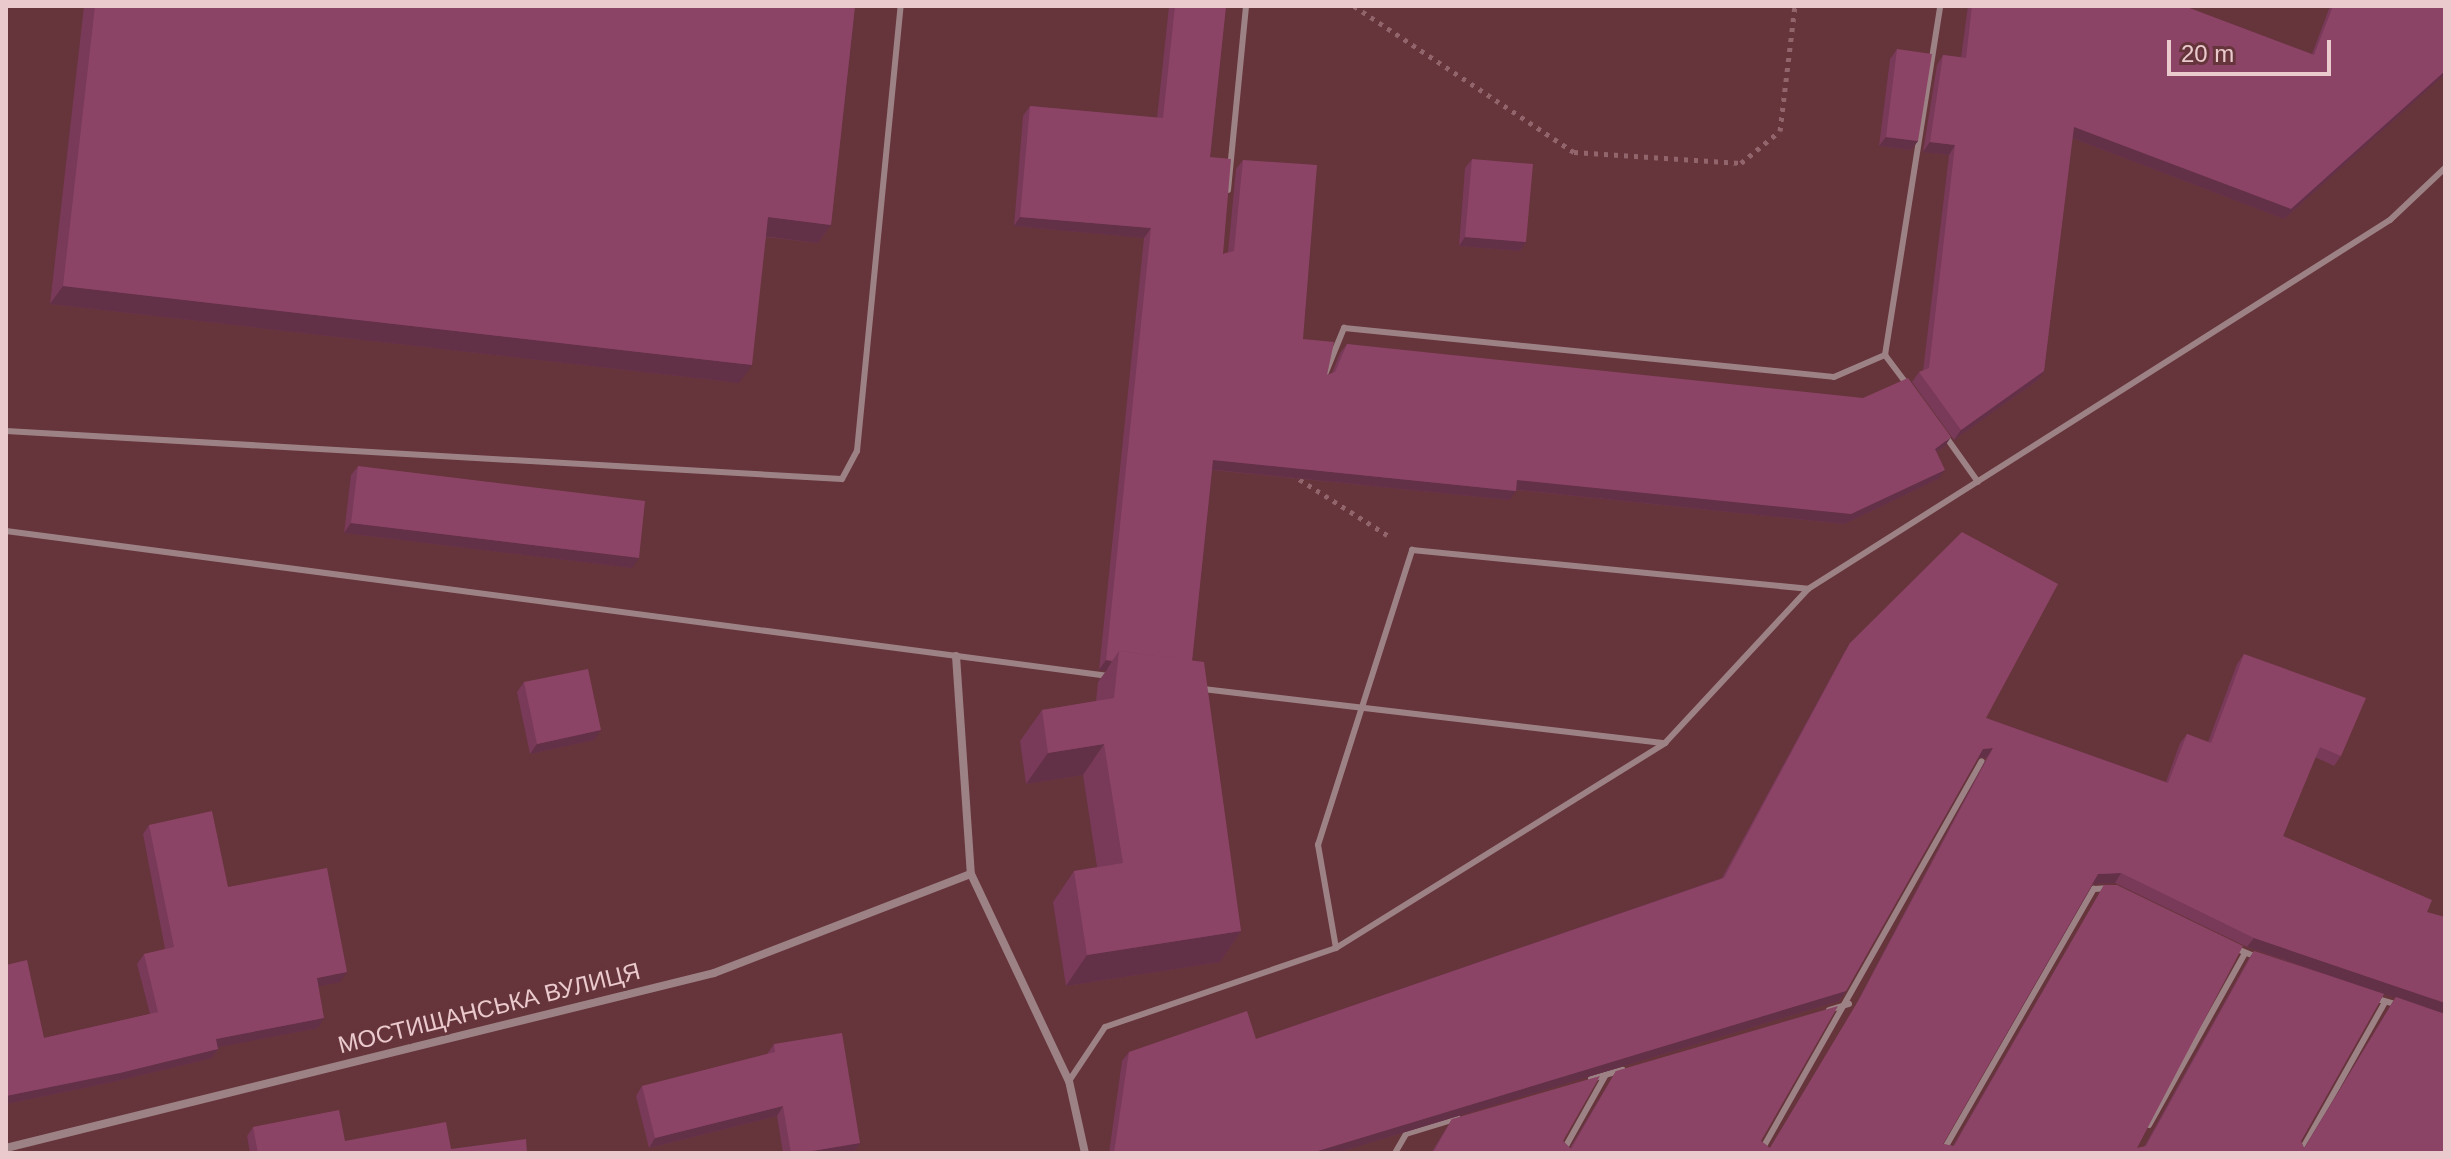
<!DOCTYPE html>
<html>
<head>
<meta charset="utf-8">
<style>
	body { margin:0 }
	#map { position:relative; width:2451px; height:1159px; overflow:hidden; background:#66343b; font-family:Arial,sans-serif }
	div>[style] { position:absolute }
	.path>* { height:5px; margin-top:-2.5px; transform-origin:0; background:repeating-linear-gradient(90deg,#91656b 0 4px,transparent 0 10px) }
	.service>* { height:6px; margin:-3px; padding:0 3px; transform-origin:3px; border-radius:3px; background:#9d8285 }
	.minor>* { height:8px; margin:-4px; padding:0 4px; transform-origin:4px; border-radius:4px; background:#9d8285 }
	.wall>* { inset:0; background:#783a58 }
	.shaded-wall>* { inset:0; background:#623047 }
	.building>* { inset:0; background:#8c4466 }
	span { translate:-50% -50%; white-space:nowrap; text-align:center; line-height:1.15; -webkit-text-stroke:6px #66343b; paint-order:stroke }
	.street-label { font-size:24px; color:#eacacd }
	.frame { position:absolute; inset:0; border:8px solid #eacacd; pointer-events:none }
	.scale { position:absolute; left:2167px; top:40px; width:164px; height:36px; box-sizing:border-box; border:4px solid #eacacd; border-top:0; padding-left:10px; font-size:24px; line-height:28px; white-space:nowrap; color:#eacacd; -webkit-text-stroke:6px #66343b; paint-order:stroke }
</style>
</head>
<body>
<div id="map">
	<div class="path">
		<div style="left:1354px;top:6px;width:264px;rotate:33.6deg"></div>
		<div style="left:1574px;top:152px;width:167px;rotate:3.8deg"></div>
		<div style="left:1741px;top:163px;width:50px;rotate:-39.4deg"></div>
		<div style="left:1780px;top:131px;width:126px;rotate:-83.2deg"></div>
		<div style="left:1291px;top:474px;width:114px;rotate:32.4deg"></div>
	</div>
	<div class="service">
		<div style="left:1228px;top:190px;width:185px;rotate:-84.4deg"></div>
		<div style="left:1326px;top:372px;width:48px;rotate:-67.8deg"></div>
		<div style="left:1344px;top:328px;width:492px;rotate:5.7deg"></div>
		<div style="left:1834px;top:377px;width:56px;rotate:-23.3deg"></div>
		<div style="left:1906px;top:383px;width:35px;rotate:-127deg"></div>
		<div style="left:1885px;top:355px;width:353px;rotate:-81deg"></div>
		<div style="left:6px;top:431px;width:837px;rotate:3.29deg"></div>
		<div style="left:842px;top:479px;width:32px;rotate:-62deg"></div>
		<div style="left:857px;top:451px;width:447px;rotate:-84.4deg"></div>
		<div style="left:1946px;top:437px;width:55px;rotate:54.6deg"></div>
		<div style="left:6px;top:531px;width:1112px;rotate:7.49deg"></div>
		<div style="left:1203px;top:689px;width:465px;rotate:6.7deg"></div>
		<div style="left:1336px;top:948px;width:105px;rotate:-99.9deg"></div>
		<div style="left:1318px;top:845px;width:310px;rotate:-72.3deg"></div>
		<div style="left:1412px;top:550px;width:398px;rotate:5.6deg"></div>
		<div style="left:2235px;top:948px;width:25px;rotate:23deg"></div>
		<div style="left:2374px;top:998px;width:25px;rotate:16deg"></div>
		<div style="left:1829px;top:1010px;width:21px;rotate:-17deg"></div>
		<div style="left:1591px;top:1079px;width:33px;rotate:-16deg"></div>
		<div style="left:1069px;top:1081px;width:65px;rotate:-56.3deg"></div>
		<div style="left:1105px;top:1027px;width:244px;rotate:-18.9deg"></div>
		<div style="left:1336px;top:948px;width:388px;rotate:-31.9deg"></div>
		<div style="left:1665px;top:743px;width:210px;rotate:-47.1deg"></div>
		<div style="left:1808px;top:589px;width:689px;rotate:-32.38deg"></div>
		<div style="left:2390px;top:220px;width:76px;rotate:-43.4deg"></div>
		<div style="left:2149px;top:1125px;width:197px;rotate:-60.8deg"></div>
		<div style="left:1395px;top:1153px;width:22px;rotate:-60deg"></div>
		<div style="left:1406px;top:1134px;width:54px;rotate:-17.1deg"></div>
		<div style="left:1562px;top:1153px;width:88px;rotate:-60.8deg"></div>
		<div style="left:1760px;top:1153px;width:450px;rotate:-60.5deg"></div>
		<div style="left:1942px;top:1153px;width:305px;rotate:-60.1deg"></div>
		<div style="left:2094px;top:889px;width:16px;rotate:-4deg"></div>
		<div style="left:2300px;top:1153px;width:173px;rotate:-60.6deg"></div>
	</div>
	<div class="minor">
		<div style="left:956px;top:656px;width:219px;rotate:86.1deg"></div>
		<div style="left:971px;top:874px;width:229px;rotate:64.7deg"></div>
		<div style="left:1069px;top:1081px;width:74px;rotate:77.5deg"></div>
		<div style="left:6px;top:1148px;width:729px;rotate:-13.88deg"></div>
		<div style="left:714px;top:973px;width:275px;rotate:-21.1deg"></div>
	</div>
	<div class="wall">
		<div style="clip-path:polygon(84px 6px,855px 6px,831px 225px,818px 243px,766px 237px,739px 383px,50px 304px)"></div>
		<div style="clip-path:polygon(1169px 6px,1226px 6px,1210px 157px,1223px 254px,1228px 252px,1236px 169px,1243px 160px,1303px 339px,1327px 375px,1332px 373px,1340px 353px,1347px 344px,1945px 446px,1937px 452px,1938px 479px,1844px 524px,1516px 490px,1509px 500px,1212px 470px,1192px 661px,1241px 931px,1220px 962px,1066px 986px,1053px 902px,1074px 871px,1097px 867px,1083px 775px,1026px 784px,1020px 741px,1042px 710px,1096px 701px,1098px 682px,1106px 671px,1099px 670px,1144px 238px,1014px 226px,1023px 116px,1030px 106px,1157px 118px)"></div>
		<div style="clip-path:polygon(1968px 6px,2184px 6px,2312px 54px,2330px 6px,2445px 6px,2445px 74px,2284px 219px,2072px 138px,2044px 371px,2038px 380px,1954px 440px,1912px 382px,1919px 372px,1923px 371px,1949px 155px,1923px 152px,1937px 65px,1943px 55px,1961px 57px)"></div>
		<div style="clip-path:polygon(1897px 49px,1918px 141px,1911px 150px,1879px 146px,1890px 59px)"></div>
		<div style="clip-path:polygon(1472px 159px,1526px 242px,1520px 251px,1459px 246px,1465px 168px)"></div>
		<div style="clip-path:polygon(358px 466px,632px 568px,344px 533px,351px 475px)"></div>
		<div style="clip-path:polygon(evenodd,1850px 643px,1986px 718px,2166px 782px,2180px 743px,2187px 734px,2208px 742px,2237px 664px,2244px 654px,2341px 756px,2334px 766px,2315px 757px,2283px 836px,2427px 912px,2445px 1153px,1431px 1153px,1452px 1119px,1563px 1141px,1570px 1148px,1616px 1071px,1761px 1141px,1770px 1148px,1854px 1008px,1987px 757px,1978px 758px,1846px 991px,1839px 1001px,1336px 1153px,1109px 1153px,1122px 1061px,1129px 1052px,1256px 1039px,1722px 878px,1844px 653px,1850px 643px,2115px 883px,2247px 947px,2324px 974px,2254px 951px,2248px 960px,2144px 1147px,2137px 1148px,2104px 885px,1953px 1146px,1943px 1144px,2093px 884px,2115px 883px,1850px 643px,2384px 994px,2395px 998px,2304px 1148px,2301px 1141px,2384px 994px)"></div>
		<div style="clip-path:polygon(524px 682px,594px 740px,530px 754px,517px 692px)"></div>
		<div style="clip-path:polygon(149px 825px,228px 887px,340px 982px,318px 986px,318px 1028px,218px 1047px,218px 1049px,212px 1058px,113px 1082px,6px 1104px,6px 965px,44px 1038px,150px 1014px,137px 964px,144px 954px,165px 949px,143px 834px)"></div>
		<div style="clip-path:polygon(774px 1044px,860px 1143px,854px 1152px,783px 1153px,777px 1116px,649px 1148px,636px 1096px,642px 1086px,767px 1054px)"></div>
		<div style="clip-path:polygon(253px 1127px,345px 1141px,451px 1149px,527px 1153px,250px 1153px,247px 1136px)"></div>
	</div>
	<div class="shaded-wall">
		<div style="clip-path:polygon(2445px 71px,2445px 74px,2284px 219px,2067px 136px,2074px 127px)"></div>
		<div style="clip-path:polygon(1886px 137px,1918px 141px,1911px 150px,1879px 146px)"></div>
		<div style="clip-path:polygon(1930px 142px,1955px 145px,1949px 155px,1923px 152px)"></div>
		<div style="clip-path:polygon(768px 217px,831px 225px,818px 243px,755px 235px)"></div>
		<div style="clip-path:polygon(1020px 217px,1151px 228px,1144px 238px,1014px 226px)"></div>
		<div style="clip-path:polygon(1465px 237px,1526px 242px,1520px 251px,1459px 246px)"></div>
		<div style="clip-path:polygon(63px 286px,752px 365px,739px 383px,50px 304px)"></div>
		<div style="clip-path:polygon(2044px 371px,2038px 380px,1954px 440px,1961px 430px)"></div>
		<div style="clip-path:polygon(1951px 437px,1945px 446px,1928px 458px,1935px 449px)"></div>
		<div style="clip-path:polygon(1213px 460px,1516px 491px,1509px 500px,1206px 469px)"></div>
		<div style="clip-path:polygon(1945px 470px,1938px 479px,1844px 524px,1510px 489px,1517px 480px)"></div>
		<div style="clip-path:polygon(351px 523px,639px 558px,632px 568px,344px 533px)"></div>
		<div style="clip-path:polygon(1106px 660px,1112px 661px,1106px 671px,1099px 670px)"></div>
		<div style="clip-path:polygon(601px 730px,594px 740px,530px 754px,537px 744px)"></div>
		<div style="clip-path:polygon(1104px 744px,1083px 775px,1026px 784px,1048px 753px)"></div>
		<div style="clip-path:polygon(1993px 748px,1987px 757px,1977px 758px,1983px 749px)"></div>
		<div style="clip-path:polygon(2121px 873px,2115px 883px,2092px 884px,2098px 874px)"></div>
		<div style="clip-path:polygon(1241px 931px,1220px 962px,1066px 986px,1087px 955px)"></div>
		<div style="clip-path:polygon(2254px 938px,2445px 1003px,2445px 1015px,2247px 947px)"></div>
		<div style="clip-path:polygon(347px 972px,340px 982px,310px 988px,317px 978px)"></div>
		<div style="clip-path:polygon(1846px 991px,1839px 1001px,1336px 1153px,1311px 1153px)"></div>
		<div style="clip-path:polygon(324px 1018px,318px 1028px,209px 1049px,216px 1039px)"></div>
		<div style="clip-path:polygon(218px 1049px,212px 1058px,113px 1082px,6px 1104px,6px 1096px)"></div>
		<div style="clip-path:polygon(783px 1106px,777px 1116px,649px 1148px,655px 1138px)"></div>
		<div style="clip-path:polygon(860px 1143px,854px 1152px,800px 1153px)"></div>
	</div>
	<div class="building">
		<div style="clip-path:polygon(95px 6px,855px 6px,831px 225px,768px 217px,752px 365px,63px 286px)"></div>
		<div style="clip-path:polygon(1175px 6px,1226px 6px,1210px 157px,1231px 159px,1223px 254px,1234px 251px,1243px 160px,1317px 165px,1303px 339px,1334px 342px,1327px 375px,1335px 372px,1347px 344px,1863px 398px,1908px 378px,1951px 437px,1935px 449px,1945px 470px,1851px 514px,1517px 480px,1516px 491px,1213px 460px,1192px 661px,1119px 651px,1112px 661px,1106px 660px,1151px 228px,1020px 217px,1030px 106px,1163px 118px)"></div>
		<div style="clip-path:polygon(1972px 6px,2184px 6px,2314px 55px,2333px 6px,2445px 6px,2445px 71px,2291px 209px,2074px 127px,2044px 371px,1961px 430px,1919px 372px,1929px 368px,1955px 145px,1930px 142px,1943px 55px,1966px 58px)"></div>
		<div style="clip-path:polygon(1897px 49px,1932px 54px,1918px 141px,1886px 137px)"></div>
		<div style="clip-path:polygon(1472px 159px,1533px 164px,1526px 242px,1465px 237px)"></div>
		<div style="clip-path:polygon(358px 466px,645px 501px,639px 558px,351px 523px)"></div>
		<div style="clip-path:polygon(1962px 532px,2058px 584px,1986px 718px,2168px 783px,2187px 734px,2211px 743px,2244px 654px,2366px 698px,2341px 756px,2320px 747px,2283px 836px,2432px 900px,2427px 912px,2445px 917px,2445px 1003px,2254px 938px,2121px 873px,2098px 874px,1943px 1144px,1954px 1146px,2104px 885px,2117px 885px,2243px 946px,2137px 1148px,2146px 1146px,2254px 951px,2384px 994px,2301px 1141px,2304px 1149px,2396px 997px,2445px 1014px,2445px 1153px,1433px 1153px,1452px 1119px,1600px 1076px,1563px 1141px,1571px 1149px,1616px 1071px,1838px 1006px,1761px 1141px,1770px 1148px,1860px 998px,1993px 748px,1983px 749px,1846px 991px,1311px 1153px,1114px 1153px,1129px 1052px,1247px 1011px,1256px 1039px,1724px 878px,1850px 643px)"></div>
		<div style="clip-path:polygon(1119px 651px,1204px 662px,1241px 931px,1087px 955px,1074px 871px,1123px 863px,1104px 744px,1048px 753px,1042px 710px,1114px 698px)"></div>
		<div style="clip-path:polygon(588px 669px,601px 730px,537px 744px,524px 682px)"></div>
		<div style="clip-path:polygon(212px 811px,228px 887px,327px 868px,347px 972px,317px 978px,324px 1018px,216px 1039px,218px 1049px,120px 1073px,6px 1096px,6px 965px,27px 960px,44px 1038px,158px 1012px,144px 954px,174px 947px,149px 825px)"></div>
		<div style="clip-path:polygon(842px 1033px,860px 1143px,800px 1153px,791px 1153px,783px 1106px,655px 1138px,642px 1086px,775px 1052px,774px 1044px)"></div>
		<div style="clip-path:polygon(339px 1110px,345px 1141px,446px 1122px,451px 1149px,526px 1139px,527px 1153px,258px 1153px,253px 1127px)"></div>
	</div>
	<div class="street-label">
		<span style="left:489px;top:1008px;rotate:-14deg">МОСТИЩАНСЬКА ВУЛИЦЯ</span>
	</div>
	<div class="frame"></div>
	<div class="scale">20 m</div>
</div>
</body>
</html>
